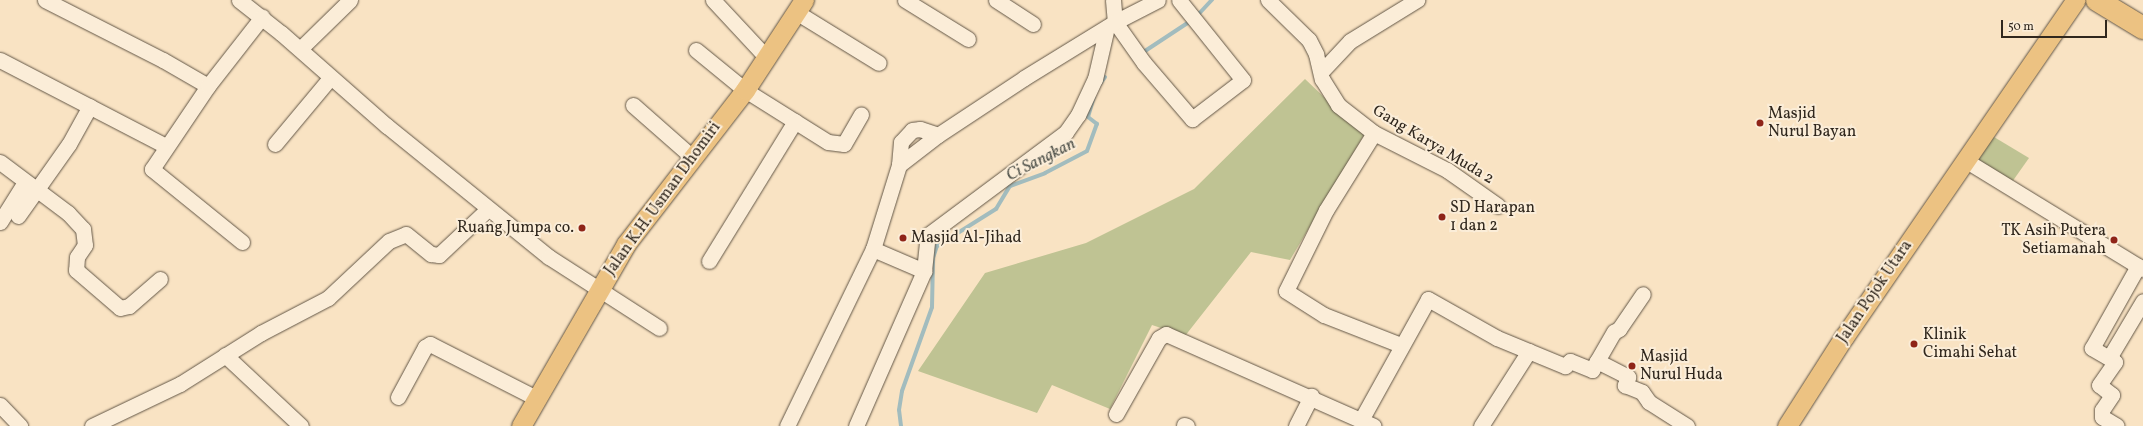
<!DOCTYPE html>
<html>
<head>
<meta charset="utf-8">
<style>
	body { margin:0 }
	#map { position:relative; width:2143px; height:426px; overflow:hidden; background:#f9e3c3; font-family:Vollkorn,serif }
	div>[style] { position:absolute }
	.green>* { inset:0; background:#bfc393 }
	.stream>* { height:4px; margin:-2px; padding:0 2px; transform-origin:2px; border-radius:2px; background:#a2bcbe }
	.roads { filter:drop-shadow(0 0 1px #625646) drop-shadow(0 0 1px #625646) }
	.minor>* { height:15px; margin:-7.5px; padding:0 7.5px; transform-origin:7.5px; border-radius:7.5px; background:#fbedd8 }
	.major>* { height:19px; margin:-9.5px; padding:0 9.5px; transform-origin:9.5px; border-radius:9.5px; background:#ecc282 }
	.highway>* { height:22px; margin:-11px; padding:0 11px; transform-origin:11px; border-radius:11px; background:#ecc282 }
	.dots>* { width:11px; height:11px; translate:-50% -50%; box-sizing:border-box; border:2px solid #fbedd8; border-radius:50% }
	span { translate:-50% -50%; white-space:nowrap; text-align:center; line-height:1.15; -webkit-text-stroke:4px #fbedd8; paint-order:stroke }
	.poi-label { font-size:16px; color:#30271d }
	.left { translate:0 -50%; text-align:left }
	.right { translate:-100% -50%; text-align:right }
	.street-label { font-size:16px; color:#30271d }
	.water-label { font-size:17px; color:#52544d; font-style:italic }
	.scale { position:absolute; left:2001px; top:20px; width:106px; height:18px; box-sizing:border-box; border:2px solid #30271d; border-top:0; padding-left:5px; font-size:12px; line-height:14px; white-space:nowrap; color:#30271d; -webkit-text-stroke:3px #fbedd8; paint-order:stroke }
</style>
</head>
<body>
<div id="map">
	<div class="green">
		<div style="clip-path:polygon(1305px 79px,1364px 135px,1290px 260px,1251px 252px,1185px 336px,1152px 325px,1110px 409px,1052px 385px,1037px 413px,918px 371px,985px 273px,1086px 243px,1194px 189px)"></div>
		<div style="clip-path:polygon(1989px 134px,2029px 158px,2012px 182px,1973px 157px)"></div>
	</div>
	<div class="stream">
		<div style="left:1145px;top:51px;width:60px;rotate:-33.4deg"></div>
		<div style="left:1195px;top:18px;width:25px;rotate:-47deg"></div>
		<div style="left:1099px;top:85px;width:10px;rotate:-53deg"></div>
		<div style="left:901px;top:426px;width:16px;rotate:-97deg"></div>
		<div style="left:899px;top:410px;width:19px;rotate:-81deg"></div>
		<div style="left:902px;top:391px;width:89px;rotate:-70.3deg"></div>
		<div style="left:932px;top:307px;width:49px;rotate:-88.8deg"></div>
		<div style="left:933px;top:258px;width:13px;rotate:-72deg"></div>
		<div style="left:937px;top:246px;width:70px;rotate:-32.1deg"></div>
		<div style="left:996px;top:209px;width:27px;rotate:-59deg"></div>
		<div style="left:1010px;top:186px;width:37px;rotate:-20deg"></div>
		<div style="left:1045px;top:173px;width:47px;rotate:-27.6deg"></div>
		<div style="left:1087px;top:151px;width:29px;rotate:-70deg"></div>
		<div style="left:1097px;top:124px;width:11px;rotate:-142deg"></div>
		<div style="left:1088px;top:117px;width:22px;rotate:-74deg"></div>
	</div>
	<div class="roads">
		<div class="minor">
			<div style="left:45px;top:0;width:132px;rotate:27deg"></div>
			<div style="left:163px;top:60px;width:52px;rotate:30deg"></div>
			<div style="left:239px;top:0;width:53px;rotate:38.2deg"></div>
			<div style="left:281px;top:33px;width:141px;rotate:41.3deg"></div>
			<div style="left:387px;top:126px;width:208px;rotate:39deg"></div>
			<div style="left:549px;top:257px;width:131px;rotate:32.8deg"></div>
			<div style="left:713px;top:0;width:79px;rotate:47deg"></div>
			<div style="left:905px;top:0;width:74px;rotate:31.8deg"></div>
			<div style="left:996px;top:0;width:44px;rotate:33deg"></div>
			<div style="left:1113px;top:0;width:22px;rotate:85deg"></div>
			<div style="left:1115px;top:22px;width:50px;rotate:54.7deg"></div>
			<div style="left:1144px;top:63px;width:74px;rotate:49.4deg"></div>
			<div style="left:1192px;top:119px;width:64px;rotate:-37.4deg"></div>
			<div style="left:1243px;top:80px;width:102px;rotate:-128.7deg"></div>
			<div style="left:1268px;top:0;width:57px;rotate:44.3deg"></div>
			<div style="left:1309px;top:40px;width:16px;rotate:63deg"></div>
			<div style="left:1316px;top:54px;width:26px;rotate:77deg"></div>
			<div style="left:1322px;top:79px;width:31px;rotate:58deg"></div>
			<div style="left:1338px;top:105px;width:46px;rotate:37.9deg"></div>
			<div style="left:1374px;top:133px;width:82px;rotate:26.9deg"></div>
			<div style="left:1447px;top:170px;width:62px;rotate:35.2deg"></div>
			<div style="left:796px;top:12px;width:97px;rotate:31.6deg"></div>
			<div style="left:300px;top:49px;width:70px;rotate:-44.4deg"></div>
			<div style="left:696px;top:50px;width:63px;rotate:39.2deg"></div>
			<div style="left:745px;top:90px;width:98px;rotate:32.1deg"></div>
			<div style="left:828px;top:142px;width:16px;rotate:7deg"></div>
			<div style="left:844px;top:144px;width:34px;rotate:-60deg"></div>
			<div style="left:0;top:60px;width:187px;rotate:27.4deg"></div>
			<div style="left:1321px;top:72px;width:42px;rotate:-46.9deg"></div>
			<div style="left:1350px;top:41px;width:79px;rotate:-31.5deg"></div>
			<div style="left:633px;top:105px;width:79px;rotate:41.4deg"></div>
			<div style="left:1374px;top:133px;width:91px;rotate:121.9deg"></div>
			<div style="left:1326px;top:210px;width:90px;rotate:116.3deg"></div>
			<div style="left:1286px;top:291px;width:45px;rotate:32.3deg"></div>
			<div style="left:1324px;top:315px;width:83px;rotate:21.3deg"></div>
			<div style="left:275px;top:144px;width:86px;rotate:-50.2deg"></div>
			<div style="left:1965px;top:160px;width:209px;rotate:31.5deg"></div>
			<div style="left:0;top:162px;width:85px;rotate:36.9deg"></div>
			<div style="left:68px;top:213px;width:22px;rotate:47deg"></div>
			<div style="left:83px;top:229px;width:16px;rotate:83deg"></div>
			<div style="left:85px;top:245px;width:14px;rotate:124deg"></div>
			<div style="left:77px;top:257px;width:13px;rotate:94deg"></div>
			<div style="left:76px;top:270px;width:58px;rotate:40.8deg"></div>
			<div style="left:120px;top:308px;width:9px;rotate:-13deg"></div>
			<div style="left:129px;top:306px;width:41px;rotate:-41.1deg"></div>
			<div style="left:899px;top:165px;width:23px;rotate:-85deg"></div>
			<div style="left:901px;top:142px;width:16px;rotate:-47deg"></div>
			<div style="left:912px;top:130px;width:8px;rotate:-7deg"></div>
			<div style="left:920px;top:129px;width:19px;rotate:18deg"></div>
			<div style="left:18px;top:216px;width:88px;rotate:-54.7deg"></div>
			<div style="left:69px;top:144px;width:43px;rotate:-61.1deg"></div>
			<div style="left:0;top:222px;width:47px;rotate:-58deg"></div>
			<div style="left:242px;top:242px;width:116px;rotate:-141deg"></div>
			<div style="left:152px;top:169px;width:100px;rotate:-56deg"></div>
			<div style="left:208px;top:86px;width:88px;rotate:-52deg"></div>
			<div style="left:873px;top:249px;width:56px;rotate:23.3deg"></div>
			<div style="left:709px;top:261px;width:164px;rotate:-58.4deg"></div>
			<div style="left:225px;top:355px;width:104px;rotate:43.1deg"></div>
			<div style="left:2109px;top:358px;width:20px;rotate:-150deg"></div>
			<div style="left:2092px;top:348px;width:94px;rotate:-60.7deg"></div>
			<div style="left:1597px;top:361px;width:34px;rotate:-60deg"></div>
			<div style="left:1614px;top:332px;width:6px;rotate:-31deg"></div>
			<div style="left:1619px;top:329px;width:42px;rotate:-55.6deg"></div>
			<div style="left:398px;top:397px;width:57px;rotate:-61.6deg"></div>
			<div style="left:425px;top:347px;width:6px;rotate:-31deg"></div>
			<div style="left:430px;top:344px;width:119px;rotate:27deg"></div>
			<div style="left:0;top:405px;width:29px;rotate:46deg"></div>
			<div style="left:1116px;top:414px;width:87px;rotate:-60.5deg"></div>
			<div style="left:1159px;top:338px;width:8px;rotate:-30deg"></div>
			<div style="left:1166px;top:334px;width:227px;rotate:23.9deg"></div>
			<div style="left:2102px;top:417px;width:7px;rotate:-90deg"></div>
			<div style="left:2102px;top:410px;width:18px;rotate:-56deg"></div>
			<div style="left:2112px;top:395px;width:16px;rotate:-142deg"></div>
			<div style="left:2099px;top:385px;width:28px;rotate:-55deg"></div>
			<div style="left:2115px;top:362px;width:7px;rotate:-146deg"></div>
			<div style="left:2109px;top:358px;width:66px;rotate:-59.2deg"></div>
			<div style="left:2102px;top:417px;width:17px;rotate:31deg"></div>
			<div style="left:1361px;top:420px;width:138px;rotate:-61deg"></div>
			<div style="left:1428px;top:299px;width:79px;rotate:29.5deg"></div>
			<div style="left:1497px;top:338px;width:74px;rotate:22.4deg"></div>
			<div style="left:1565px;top:366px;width:7px;rotate:-45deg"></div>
			<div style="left:1570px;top:361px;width:24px;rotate:22deg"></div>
			<div style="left:1592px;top:370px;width:10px;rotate:-61deg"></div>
			<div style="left:1597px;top:361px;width:35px;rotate:27deg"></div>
			<div style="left:1628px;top:377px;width:9px;rotate:111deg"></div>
			<div style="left:1625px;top:385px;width:18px;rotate:22deg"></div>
			<div style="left:1642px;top:392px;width:12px;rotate:55deg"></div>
			<div style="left:1649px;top:402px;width:45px;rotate:32.3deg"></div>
			<div style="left:1184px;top:425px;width:3px;rotate:18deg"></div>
			<div style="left:92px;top:426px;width:98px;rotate:-25.5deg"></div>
			<div style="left:180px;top:384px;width:96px;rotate:-32.2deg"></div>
			<div style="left:261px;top:333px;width:76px;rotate:-27.6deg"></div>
			<div style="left:328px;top:298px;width:83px;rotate:-43.1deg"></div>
			<div style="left:389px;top:241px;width:18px;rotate:-22deg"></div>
			<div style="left:406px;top:234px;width:32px;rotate:39deg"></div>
			<div style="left:431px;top:254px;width:8px;rotate:7deg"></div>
			<div style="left:439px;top:255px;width:67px;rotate:-43.2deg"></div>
			<div style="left:787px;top:426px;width:197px;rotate:-64.1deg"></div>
			<div style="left:873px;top:249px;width:88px;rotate:-72.8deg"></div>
			<div style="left:899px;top:165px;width:49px;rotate:-37.6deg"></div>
			<div style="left:938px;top:135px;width:103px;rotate:-33.5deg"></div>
			<div style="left:1024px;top:78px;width:107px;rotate:-31.6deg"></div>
			<div style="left:1115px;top:22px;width:48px;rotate:-27.1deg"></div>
			<div style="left:856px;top:426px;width:169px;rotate:-66.3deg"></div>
			<div style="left:924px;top:271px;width:36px;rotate:-84deg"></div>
			<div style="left:928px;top:235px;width:172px;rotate:-36.7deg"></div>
			<div style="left:1066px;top:132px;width:21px;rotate:-55deg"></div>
			<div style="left:1078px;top:115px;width:40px;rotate:-65deg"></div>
			<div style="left:1095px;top:79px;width:53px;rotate:-77deg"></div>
			<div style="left:1296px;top:426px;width:34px;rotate:-63deg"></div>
			<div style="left:1481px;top:426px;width:89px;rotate:-57.4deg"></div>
		</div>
		<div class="major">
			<div style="left:521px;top:426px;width:210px;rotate:-60deg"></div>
			<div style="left:626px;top:244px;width:195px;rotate:-52.3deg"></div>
			<div style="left:745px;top:90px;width:108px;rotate:-56.8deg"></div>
			<div style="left:1787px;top:426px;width:106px;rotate:-57.4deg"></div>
			<div style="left:1844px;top:337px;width:409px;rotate:-55.5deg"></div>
		</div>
		<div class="highway">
			<div style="left:2097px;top:0;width:54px;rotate:31.3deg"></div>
		</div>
	</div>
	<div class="dots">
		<div style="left:1760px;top:123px;background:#8f2418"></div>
		<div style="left:1442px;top:217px;background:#8f2418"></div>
		<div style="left:582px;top:228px;background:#8f2418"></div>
		<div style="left:903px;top:238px;background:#8f2418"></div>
		<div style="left:2114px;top:240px;background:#8f2418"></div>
		<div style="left:1914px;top:344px;background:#8f2418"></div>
		<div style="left:1632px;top:366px;background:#8f2418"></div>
	</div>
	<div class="poi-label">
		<span class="left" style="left:1768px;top:123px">Masjid<br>Nurul Bayan</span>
		<span class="left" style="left:1450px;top:217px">SD Harapan<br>1 dan 2</span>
		<span class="right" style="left:574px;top:228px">Ruang Jumpa co.</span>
		<span class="right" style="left:2106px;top:240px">TK Asih Putera<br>Setiamanah</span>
		<span class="left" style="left:911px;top:238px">Masjid Al-Jihad</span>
		<span class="left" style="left:1923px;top:344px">Klinik<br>Cimahi Sehat</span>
		<span class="left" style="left:1640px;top:366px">Masjid<br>Nurul Huda</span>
	</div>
	<div class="street-label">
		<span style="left:1433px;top:145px;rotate:31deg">Gang Karya Muda 2</span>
		<span style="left:663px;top:199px;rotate:-54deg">Jalan K.H. Usman Dhomiri</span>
		<span style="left:1875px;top:292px;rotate:-56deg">Jalan Pojok Utara</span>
	</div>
	<div class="water-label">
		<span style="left:1041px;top:160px;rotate:-27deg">Ci Sangkan</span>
	</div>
	<div class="scale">50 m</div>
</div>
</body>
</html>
